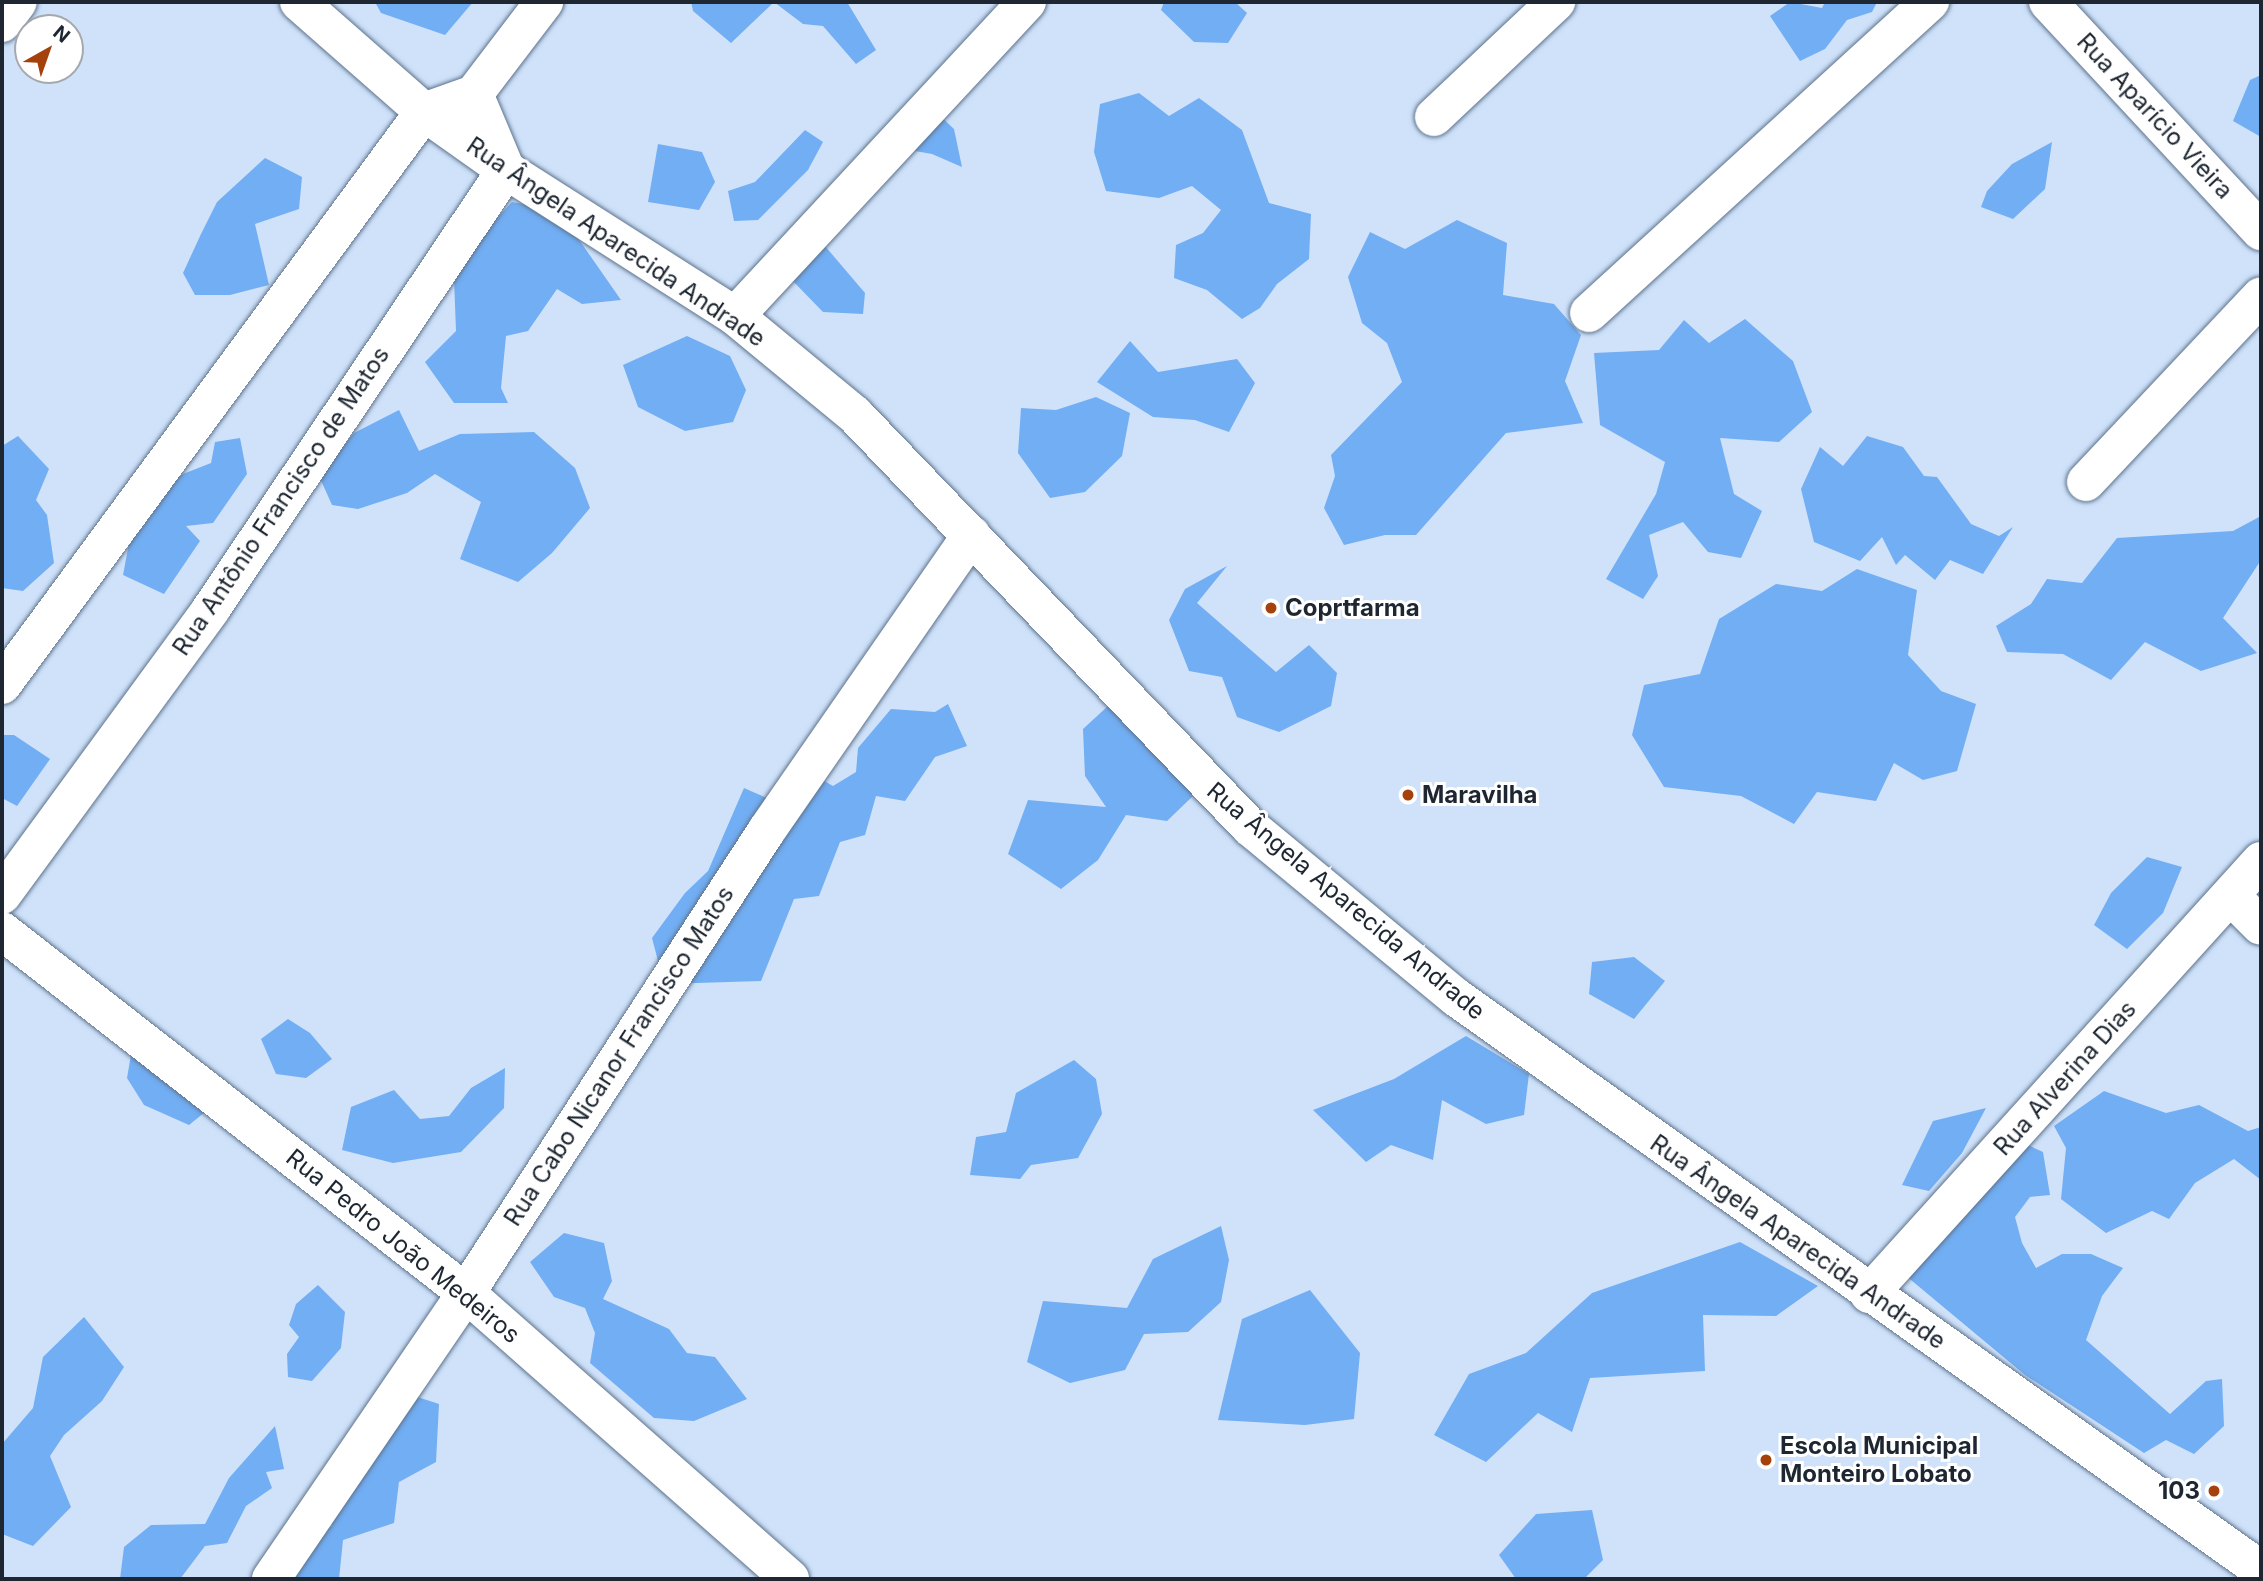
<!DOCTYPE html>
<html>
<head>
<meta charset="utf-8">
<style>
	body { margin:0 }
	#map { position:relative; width:2263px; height:1581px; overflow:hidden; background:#cfe2fa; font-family:Inter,sans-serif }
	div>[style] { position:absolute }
	.forest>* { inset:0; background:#72aef3 }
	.roads { filter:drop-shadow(0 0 2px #5d728c) drop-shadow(0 0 2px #5d728c) }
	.minor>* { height:38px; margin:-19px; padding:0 19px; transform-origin:19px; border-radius:19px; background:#fff }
	.dots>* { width:19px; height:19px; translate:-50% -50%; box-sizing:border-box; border:4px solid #fff; border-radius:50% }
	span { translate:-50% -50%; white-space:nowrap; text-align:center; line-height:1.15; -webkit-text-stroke:6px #fff; paint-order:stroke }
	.street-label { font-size:24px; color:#1d2631 }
	.poi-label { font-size:24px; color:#1d2631; font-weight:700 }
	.left { translate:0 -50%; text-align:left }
	.right { translate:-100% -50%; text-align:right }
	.frame { position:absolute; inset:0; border:4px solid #1d2631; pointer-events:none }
	.north { position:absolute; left:14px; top:14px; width:70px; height:70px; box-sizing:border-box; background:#fff; border:2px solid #a5a8ad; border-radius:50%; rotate:40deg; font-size:19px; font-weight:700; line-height:28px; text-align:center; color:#1d2631 }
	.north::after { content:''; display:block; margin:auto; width:24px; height:32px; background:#a5410b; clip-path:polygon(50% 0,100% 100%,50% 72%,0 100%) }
</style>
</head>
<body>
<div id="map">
	<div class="forest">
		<div style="clip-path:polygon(375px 2px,473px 2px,445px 35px,381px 13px)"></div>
		<div style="clip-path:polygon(691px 2px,847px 2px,876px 50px,856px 64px,823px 26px,803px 24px,774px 2px,731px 43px,693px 11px)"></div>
		<div style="clip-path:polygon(1164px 2px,1235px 2px,1247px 13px,1228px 43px,1194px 42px,1161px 10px)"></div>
		<div style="clip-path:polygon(1790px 2px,1822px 8px,1825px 2px,1877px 2px,1872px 12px,1847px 20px,1825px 49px,1800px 61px,1770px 16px)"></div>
		<div style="clip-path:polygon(2261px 75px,2261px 137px,2233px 121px,2250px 80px)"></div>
		<div style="clip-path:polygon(1139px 93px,1169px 116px,1199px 98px,1242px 130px,1269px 203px,1311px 214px,1309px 259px,1277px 284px,1260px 308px,1242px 319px,1207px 290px,1174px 278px,1176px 245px,1203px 233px,1221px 210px,1192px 186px,1159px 198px,1106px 191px,1094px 152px,1100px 104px)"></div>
		<div style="clip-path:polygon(933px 109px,954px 129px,962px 167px,932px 154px,898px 148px)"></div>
		<div style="clip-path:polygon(805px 130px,823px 142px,808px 170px,758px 220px,734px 221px,728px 191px,755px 182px)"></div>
		<div style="clip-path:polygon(2052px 142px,2045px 189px,2013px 219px,1981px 207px,1987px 191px,2012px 164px)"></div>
		<div style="clip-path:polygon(658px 144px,702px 152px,715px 182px,699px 210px,648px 202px)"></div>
		<div style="clip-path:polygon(265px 158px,302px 177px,299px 209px,255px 224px,269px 285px,230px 295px,195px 295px,183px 273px,201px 234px,217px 202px)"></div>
		<div style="clip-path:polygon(512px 202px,559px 211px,621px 300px,582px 304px,557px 289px,528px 331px,506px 336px,501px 388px,508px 403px,454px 403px,425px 362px,456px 331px,454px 279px,481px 235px)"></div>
		<div style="clip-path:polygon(1457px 220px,1507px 243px,1503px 295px,1554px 304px,1581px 335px,1565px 381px,1583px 423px,1506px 433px,1416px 535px,1385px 535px,1344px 545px,1324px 508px,1335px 476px,1331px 455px,1402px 382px,1387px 343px,1362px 323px,1348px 277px,1370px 232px,1405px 249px)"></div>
		<div style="clip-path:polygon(819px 239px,865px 293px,863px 314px,823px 312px,788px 276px)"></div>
		<div style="clip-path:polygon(1745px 319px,1793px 361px,1812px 412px,1779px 442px,1720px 438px,1734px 494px,1762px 511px,1741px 558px,1708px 552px,1683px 522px,1649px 535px,1658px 576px,1643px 599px,1606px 579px,1656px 494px,1665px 462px,1600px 425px,1594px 353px,1659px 350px,1684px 320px,1709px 343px)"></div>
		<div style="clip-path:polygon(687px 336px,730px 356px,746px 390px,733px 422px,685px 431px,638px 407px,623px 365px)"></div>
		<div style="clip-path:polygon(1130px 341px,1158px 372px,1237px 359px,1255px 383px,1229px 432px,1195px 420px,1153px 417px,1097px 382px)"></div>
		<div style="clip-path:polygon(1096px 397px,1130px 413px,1122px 456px,1085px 492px,1050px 498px,1018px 453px,1021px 408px,1056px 410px)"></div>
		<div style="clip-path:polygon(399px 410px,419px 451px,460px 434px,534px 432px,575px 468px,590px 508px,552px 553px,518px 582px,460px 559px,481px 502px,435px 474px,407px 493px,358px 509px,332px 505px,319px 476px,354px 433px)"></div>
		<div style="clip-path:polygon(18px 436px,49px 469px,36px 500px,47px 515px,54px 563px,23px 591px,2px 588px,2px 446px)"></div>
		<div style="clip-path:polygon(1867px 436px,1903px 447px,1924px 476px,1937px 477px,1971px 524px,1999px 536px,2013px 527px,1983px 574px,1950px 560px,1935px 580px,1905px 555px,1896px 565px,1882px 537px,1860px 561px,1814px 542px,1801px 489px,1820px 447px,1843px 466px)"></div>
		<div style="clip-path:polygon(240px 438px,247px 474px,213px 523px,186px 526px,200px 541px,164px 594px,123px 575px,129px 543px,153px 513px,160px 490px,183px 474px,211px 463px,215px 442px)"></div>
		<div style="clip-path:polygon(2261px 516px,2261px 560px,2223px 618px,2257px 653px,2201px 671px,2145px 642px,2111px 680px,2063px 654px,2007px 652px,1996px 626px,2031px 604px,2047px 579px,2082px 583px,2117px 538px,2233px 531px)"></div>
		<div style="clip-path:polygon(1227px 566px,1197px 603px,1276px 672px,1309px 645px,1337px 673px,1331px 706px,1279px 732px,1237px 717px,1222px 677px,1189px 671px,1169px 620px,1185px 589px)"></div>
		<div style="clip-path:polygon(1857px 569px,1917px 590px,1908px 655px,1941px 691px,1976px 704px,1957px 771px,1923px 780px,1894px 763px,1876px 801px,1817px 792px,1794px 824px,1741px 796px,1664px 787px,1632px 735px,1644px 685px,1700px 674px,1719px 619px,1776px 584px,1822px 591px)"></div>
		<div style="clip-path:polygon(948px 704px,967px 746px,935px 757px,905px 801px,876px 796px,865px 835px,840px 842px,819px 896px,794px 899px,761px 981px,664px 984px,652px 938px,685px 893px,708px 871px,744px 788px,785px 806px,809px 772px,833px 786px,856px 772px,858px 748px,891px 709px,935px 712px)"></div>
		<div style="clip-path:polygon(1109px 705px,1195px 794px,1167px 821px,1126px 815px,1098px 860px,1061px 889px,1008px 854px,1028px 800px,1106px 807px,1085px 776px,1083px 729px)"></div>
		<div style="clip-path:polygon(2px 735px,14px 735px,50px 759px,17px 806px,2px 798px)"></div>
		<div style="clip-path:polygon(2147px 857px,2182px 867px,2163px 913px,2127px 949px,2094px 925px,2111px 893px)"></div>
		<div style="clip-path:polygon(1634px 957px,1665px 981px,1634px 1019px,1589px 994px,1592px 962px)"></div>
		<div style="clip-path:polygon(288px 1019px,310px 1033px,332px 1059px,306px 1078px,276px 1074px,261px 1039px)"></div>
		<div style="clip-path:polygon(1466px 1036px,1529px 1074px,1524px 1115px,1486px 1124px,1442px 1100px,1433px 1160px,1391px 1145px,1366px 1162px,1313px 1110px,1394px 1079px)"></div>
		<div style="clip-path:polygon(132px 1049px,210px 1108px,189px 1125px,144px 1105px,127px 1078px)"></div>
		<div style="clip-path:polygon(1074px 1060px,1096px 1079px,1102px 1114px,1078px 1158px,1031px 1165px,1020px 1179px,970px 1175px,976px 1137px,1006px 1132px,1016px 1093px)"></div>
		<div style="clip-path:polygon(505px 1068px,504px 1108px,461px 1152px,393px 1163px,342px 1150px,351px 1107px,394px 1090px,420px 1119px,449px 1116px,471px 1088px)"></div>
		<div style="clip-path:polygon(2104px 1091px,2166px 1113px,2199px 1105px,2248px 1131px,2261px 1127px,2261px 1180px,2234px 1159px,2195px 1183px,2169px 1219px,2152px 1211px,2106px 1233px,2061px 1199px,2066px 1148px,2054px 1126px)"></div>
		<div style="clip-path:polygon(1986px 1108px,1962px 1153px,1929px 1191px,1902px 1185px,1933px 1121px)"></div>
		<div style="clip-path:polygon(2017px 1140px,2043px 1152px,2050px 1195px,2030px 1197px,2015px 1217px,2022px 1243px,2036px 1268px,2062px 1254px,2091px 1254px,2123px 1268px,2102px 1296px,2086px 1340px,2170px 1414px,2206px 1381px,2222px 1379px,2224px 1426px,2194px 1454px,2166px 1440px,2144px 1453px,2025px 1375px,1905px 1275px)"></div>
		<div style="clip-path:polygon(1221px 1226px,1229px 1260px,1221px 1302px,1188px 1332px,1144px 1334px,1125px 1370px,1070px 1383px,1027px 1362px,1043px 1301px,1127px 1308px,1153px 1259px)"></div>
		<div style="clip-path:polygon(564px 1233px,604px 1243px,612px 1281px,603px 1299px,669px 1329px,687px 1353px,715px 1357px,747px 1399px,694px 1421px,654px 1418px,590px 1363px,595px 1333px,585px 1308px,554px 1297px,530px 1262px)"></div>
		<div style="clip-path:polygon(1740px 1242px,1818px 1286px,1776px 1316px,1703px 1315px,1705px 1371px,1590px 1378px,1572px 1432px,1538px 1413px,1486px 1462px,1434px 1435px,1469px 1374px,1526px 1353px,1592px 1293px)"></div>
		<div style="clip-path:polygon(318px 1285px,345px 1312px,341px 1348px,312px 1381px,288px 1377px,287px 1354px,299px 1337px,289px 1325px,296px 1304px)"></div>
		<div style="clip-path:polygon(1310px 1290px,1360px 1353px,1354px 1419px,1305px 1425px,1218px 1420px,1242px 1319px)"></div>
		<div style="clip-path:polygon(84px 1317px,124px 1367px,102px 1401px,64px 1435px,50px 1456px,71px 1507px,33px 1546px,2px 1534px,2px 1444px,33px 1408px,43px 1357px)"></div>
		<div style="clip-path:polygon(387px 1387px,439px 1404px,436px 1462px,399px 1482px,394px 1523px,343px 1540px,339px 1579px,284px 1579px,278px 1544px,332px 1526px,317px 1487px)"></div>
		<div style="clip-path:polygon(275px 1426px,284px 1469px,266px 1472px,272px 1488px,246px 1506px,227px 1543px,205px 1546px,180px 1579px,120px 1579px,124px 1547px,151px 1525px,205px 1524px,229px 1478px)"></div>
		<div style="clip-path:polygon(1592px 1510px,1603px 1560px,1584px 1579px,1516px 1579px,1499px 1555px,1536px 1514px)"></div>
	</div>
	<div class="roads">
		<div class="minor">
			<div style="left:299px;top:2px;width:167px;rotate:41.3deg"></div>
			<div style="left:424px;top:112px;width:100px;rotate:35.3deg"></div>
			<div style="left:506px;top:170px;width:272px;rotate:32.5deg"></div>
			<div style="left:735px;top:316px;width:156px;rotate:39.5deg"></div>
			<div style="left:855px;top:415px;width:571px;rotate:46.21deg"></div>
			<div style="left:1250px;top:827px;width:268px;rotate:39.6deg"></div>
			<div style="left:1457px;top:998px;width:987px;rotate:35.43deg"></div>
			<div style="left:2048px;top:2px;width:313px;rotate:47.1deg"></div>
			<div style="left:2px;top:23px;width:26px;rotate:-53deg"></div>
			<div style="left:1434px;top:117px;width:168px;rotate:-43.3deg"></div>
			<div style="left:1589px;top:313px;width:462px;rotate:-42.4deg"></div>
			<div style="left:735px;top:316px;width:429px;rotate:-47.1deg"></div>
			<div style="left:2086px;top:482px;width:255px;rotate:-46.7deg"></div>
			<div style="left:2px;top:685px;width:712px;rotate:-53.63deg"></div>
			<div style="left:424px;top:112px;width:53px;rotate:-19.8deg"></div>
			<div style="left:474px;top:94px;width:116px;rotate:-52.7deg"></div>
			<div style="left:2px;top:895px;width:354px;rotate:-53.8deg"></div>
			<div style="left:211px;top:609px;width:529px;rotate:-56.1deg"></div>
			<div style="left:506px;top:170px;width:82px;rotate:-112.8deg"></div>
			<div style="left:2231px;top:896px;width:42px;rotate:45deg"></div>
			<div style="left:2px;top:931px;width:589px;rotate:37.96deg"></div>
			<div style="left:466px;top:1293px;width:432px;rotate:41.4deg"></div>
			<div style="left:1869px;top:1294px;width:584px;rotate:-47.85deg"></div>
			<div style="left:271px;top:1579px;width:346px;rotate:-55.7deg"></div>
			<div style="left:466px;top:1293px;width:552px;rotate:-56.97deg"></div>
			<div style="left:767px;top:830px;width:359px;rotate:-55.3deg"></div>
		</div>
	</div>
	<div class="dots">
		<div style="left:1271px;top:608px;background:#a5410b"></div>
		<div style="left:1408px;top:795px;background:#a5410b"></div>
		<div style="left:1766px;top:1460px;background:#a5410b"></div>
		<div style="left:2214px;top:1491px;background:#a5410b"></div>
	</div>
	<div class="street-label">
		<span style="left:2155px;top:116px;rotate:47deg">Rua Aparício Vieira</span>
		<span style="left:616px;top:242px;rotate:34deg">Rua Ângela Aparecida Andrade</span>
		<span style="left:281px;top:501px;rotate:-56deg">Rua Antônio Francisco de Matos</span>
		<span style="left:1346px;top:901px;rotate:40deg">Rua Ângela Aparecida Andrade</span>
		<span style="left:619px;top:1056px;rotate:-57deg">Rua Cabo Nicanor Francisco Matos</span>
		<span style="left:2065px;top:1078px;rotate:-48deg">Rua Alverina Dias</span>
		<span style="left:1798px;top:1242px;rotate:35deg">Rua Ângela Aparecida Andrade</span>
		<span style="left:403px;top:1246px;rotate:39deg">Rua Pedro João Medeiros</span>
	</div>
	<div class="poi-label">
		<span class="left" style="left:1285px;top:608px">Coprtfarma</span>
		<span class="left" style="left:1422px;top:795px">Maravilha</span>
		<span class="left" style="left:1780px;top:1460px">Escola Municipal<br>Monteiro Lobato</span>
		<span class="right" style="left:2200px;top:1491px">103</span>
	</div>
	<div class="frame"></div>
	<div class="north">N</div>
</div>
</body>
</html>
